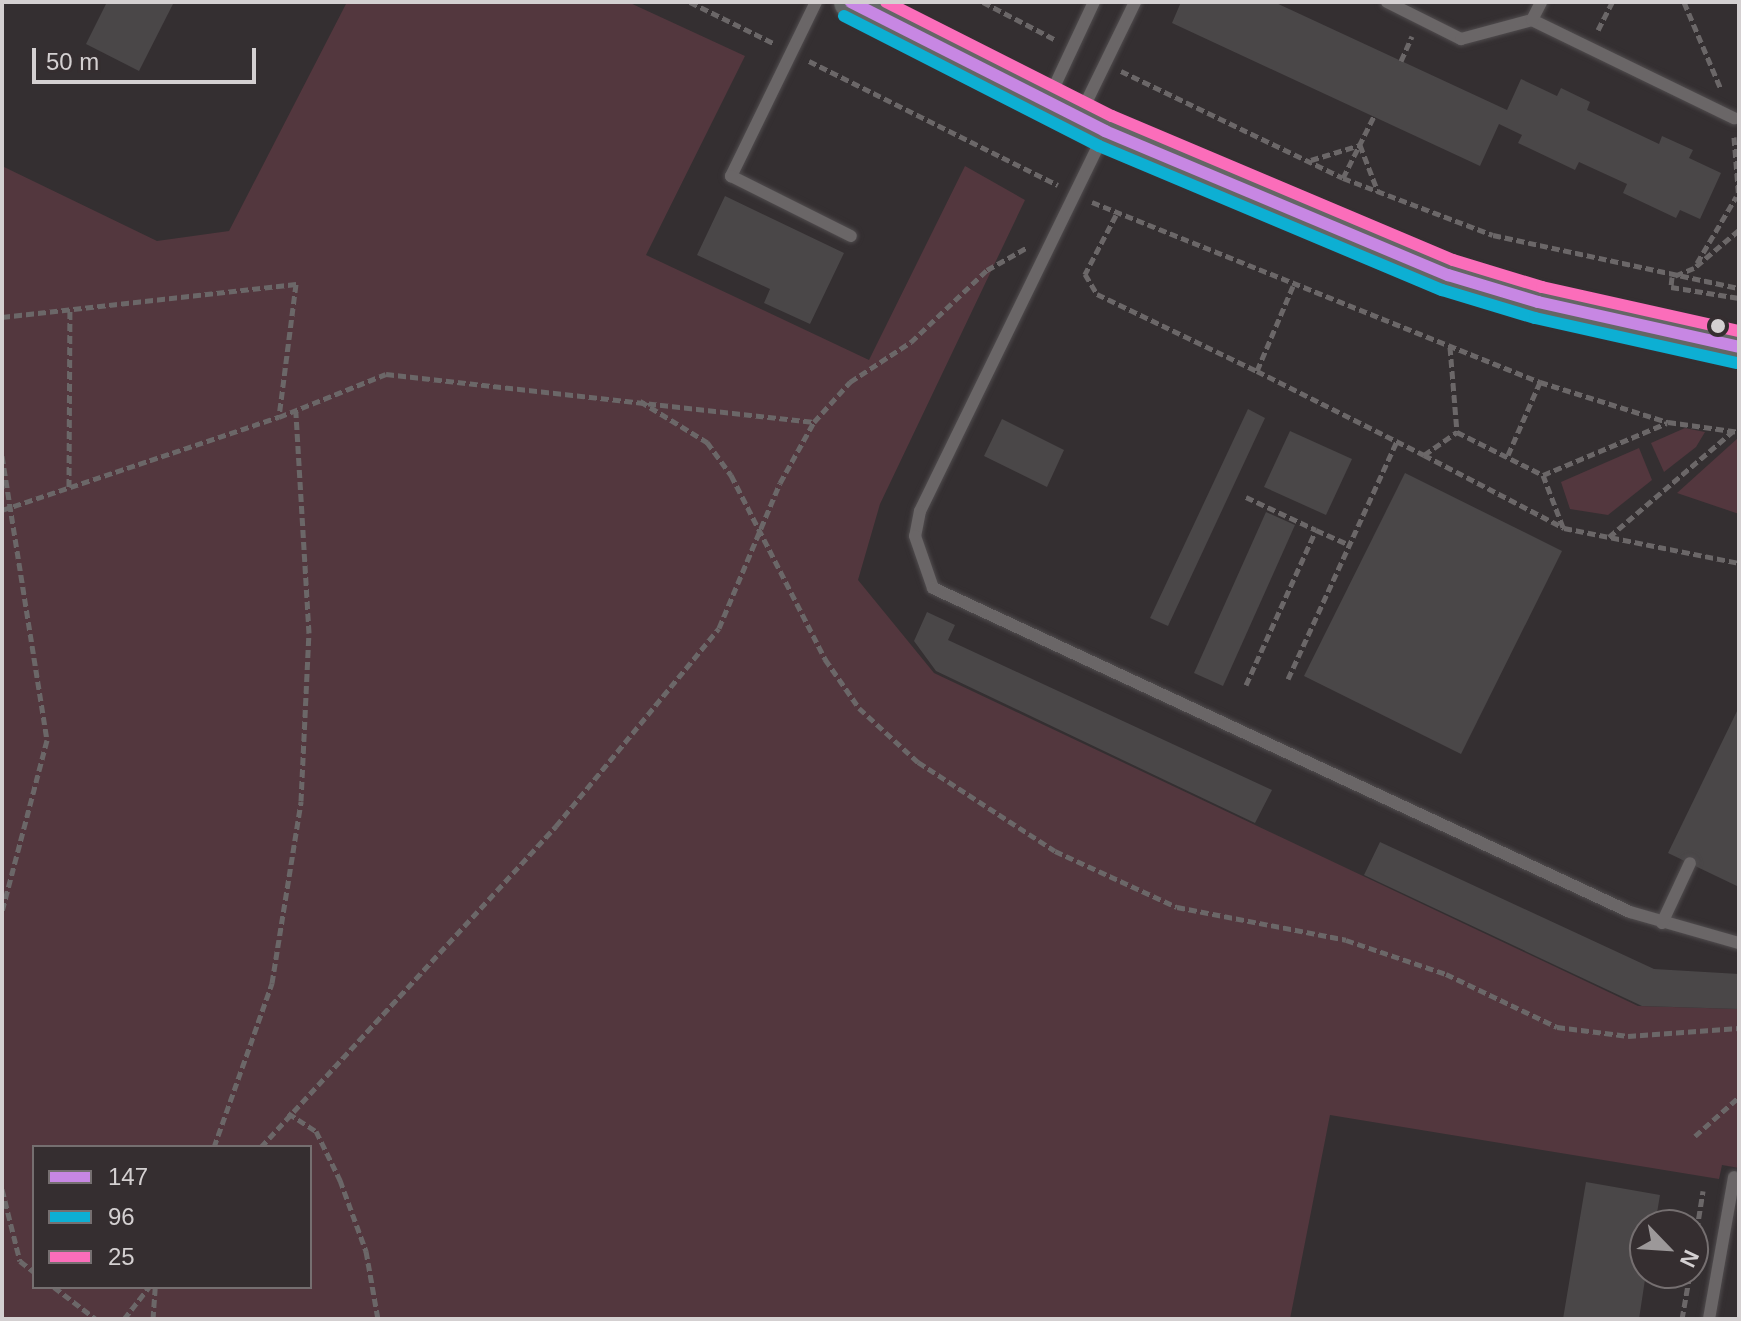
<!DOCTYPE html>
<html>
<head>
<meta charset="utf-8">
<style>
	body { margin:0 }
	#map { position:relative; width:1741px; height:1321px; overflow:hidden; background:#342f31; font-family:Arial,sans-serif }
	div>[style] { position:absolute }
	.green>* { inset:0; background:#53373e }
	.building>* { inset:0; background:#4a4748 }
	.path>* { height:5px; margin-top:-2.5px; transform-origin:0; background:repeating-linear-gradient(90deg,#6b6768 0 8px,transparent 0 12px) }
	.roads { filter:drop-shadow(0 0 2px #504c4e) drop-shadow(0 0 2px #504c4e) }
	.lane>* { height:12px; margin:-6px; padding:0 6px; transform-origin:6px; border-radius:6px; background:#6a6667 }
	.secondary>* { height:34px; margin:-17px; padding:0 17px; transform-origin:17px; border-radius:17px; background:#646665 }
	.bus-1>* { height:12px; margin:-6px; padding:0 6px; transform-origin:6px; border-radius:6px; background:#c787e3 }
	.bus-2>* { height:12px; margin:-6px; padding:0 6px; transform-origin:6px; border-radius:6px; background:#0dafd3 }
	.bus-3>* { height:12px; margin:-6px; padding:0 6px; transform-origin:6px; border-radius:6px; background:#fb6dba }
	.dots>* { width:22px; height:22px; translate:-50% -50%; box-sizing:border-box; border:4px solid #352e30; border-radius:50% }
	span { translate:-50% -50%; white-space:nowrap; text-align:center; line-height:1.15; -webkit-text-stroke:6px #352e30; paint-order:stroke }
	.frame { position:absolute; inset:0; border:4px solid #d4d0d1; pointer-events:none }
	.legend { position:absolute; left:32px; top:1145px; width:280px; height:144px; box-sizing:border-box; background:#352e30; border:2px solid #756f70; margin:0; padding:10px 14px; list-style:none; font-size:24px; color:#d4d0d1 }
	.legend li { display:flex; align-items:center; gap:16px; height:40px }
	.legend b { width:40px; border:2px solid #756f70 }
	.north { position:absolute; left:1629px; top:1209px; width:80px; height:80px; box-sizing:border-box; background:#352e30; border:2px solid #756f70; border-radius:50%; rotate:115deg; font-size:22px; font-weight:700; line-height:32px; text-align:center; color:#d4d0d1 }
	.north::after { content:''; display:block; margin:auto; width:28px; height:36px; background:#9c9899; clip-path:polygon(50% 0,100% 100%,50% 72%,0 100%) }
	.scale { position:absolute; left:32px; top:48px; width:224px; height:36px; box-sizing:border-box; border:4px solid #d4d0d1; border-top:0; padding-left:10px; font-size:24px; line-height:28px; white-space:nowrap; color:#d4d0d1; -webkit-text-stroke:6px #352e30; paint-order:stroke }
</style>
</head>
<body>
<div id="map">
	<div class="green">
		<div style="clip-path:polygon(evenodd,347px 2px,628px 2px,745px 56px,646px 255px,869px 360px,965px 166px,1025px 200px,880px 504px,858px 580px,934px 673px,1638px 1006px,1739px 1009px,1739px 1168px,1722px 1165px,1719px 1179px,1330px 1115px,1290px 1319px,2px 1319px,2px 166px,157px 241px,229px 231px,347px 2px,34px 1147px,310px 1147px,310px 1287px,34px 1287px,34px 1147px)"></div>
		<div style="clip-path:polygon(1685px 428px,1705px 432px,1696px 447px,1664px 472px,1651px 443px)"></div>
		<div style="clip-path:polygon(1738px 438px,1739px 514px,1677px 493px)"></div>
		<div style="clip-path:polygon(1639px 448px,1652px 480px,1608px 515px,1570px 509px,1561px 482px)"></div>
	</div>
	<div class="building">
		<div style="clip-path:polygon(107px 2px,174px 2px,139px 71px,86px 44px)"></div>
		<div style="clip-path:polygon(1181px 2px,1274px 2px,1507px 110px,1521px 79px,1557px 96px,1561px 88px,1590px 102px,1587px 110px,1659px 144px,1662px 136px,1693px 150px,1689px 158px,1721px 173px,1700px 219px,1680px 210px,1676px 218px,1623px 193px,1627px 184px,1579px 162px,1575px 170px,1518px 143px,1522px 135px,1499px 124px,1480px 166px,1172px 23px)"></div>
		<div style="clip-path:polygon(725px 196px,844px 253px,810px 324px,764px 303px,770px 289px,697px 255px)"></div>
		<div style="clip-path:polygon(1248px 409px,1265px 418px,1168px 626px,1150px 618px)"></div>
		<div style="clip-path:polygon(1002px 419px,1064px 450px,1047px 487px,984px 456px)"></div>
		<div style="clip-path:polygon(1290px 431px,1352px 459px,1326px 515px,1264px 487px)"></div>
		<div style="clip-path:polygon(1405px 473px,1562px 551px,1461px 754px,1304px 676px)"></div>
		<div style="clip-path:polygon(1266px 512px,1295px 525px,1223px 686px,1194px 673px)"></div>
		<div style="clip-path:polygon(927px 612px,955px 625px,948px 640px,1272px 790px,1255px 823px,936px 671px,914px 641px)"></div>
		<div style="clip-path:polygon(1739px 707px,1739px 887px,1668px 853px)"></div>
		<div style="clip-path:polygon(1380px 842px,1654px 969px,1739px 974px,1739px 1009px,1642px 1006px,1364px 875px)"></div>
		<div style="clip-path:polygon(1586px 1182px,1660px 1195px,1655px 1225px,1645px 1225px,1646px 1273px,1639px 1319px,1563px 1319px)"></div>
	</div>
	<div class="path">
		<div style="left:690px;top:2px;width:95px;rotate:26.3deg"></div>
		<div style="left:983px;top:2px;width:80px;rotate:27.5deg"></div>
		<div style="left:1684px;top:2px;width:95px;rotate:67deg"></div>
		<div style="left:1598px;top:30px;width:31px;rotate:-63deg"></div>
		<div style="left:809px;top:61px;width:278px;rotate:26.5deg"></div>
		<div style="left:1401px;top:61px;width:27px;rotate:-66deg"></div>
		<div style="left:1121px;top:71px;width:246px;rotate:25.7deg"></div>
		<div style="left:1343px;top:178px;width:160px;rotate:20.8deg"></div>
		<div style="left:1493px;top:235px;width:252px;rotate:12.2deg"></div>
		<div style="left:1734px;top:137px;width:64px;rotate:85.5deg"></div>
		<div style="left:1311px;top:160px;width:51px;rotate:-17deg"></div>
		<div style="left:1360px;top:145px;width:50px;rotate:69deg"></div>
		<div style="left:1343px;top:178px;width:69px;rotate:-63.4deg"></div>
		<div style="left:1092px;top:202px;width:483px;rotate:21.9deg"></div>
		<div style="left:1540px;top:382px;width:134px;rotate:17.4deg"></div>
		<div style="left:1668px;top:422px;width:72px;rotate:8deg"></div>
		<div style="left:1116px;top:215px;width:67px;rotate:117.7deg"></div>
		<div style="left:1085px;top:274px;width:23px;rotate:59deg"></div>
		<div style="left:1097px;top:294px;width:178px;rotate:25.7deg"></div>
		<div style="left:1739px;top:230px;width:59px;rotate:139.8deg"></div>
		<div style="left:1694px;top:268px;width:24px;rotate:158deg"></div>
		<div style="left:1672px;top:277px;width:10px;rotate:96deg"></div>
		<div style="left:1671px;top:287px;width:69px;rotate:9.2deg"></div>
		<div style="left:1697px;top:263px;width:77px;rotate:-59.4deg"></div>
		<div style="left:1293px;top:286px;width:92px;rotate:113deg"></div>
		<div style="left:1257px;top:371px;width:187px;rotate:26.7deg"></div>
		<div style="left:1424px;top:455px;width:40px;rotate:-34.9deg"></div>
		<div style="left:2px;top:317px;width:296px;rotate:-6.4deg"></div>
		<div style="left:296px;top:284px;width:134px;rotate:97.3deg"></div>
		<div style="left:1450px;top:347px;width:85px;rotate:85.3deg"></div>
		<div style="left:1457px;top:432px;width:96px;rotate:26.6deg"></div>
		<div style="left:1543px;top:475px;width:56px;rotate:69deg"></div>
		<div style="left:640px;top:401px;width:79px;rotate:31.5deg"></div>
		<div style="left:707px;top:442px;width:41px;rotate:54deg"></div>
		<div style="left:731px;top:475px;width:207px;rotate:62.9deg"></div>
		<div style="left:825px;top:659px;width:60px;rotate:55.2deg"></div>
		<div style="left:859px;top:708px;width:80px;rotate:42.5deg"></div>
		<div style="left:918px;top:762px;width:163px;rotate:33deg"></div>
		<div style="left:1055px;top:851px;width:134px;rotate:24.7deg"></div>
		<div style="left:1177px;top:907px;width:172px;rotate:11deg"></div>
		<div style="left:1346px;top:940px;width:106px;rotate:18.8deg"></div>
		<div style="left:1446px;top:974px;width:123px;rotate:25.5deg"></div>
		<div style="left:1557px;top:1027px;width:72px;rotate:7.2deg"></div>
		<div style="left:1628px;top:1036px;width:111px;rotate:-4.1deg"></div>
		<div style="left:1424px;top:455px;width:158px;rotate:27.5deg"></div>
		<div style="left:1564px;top:528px;width:178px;rotate:11.3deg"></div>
		<div style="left:1508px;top:455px;width:80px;rotate:-66.3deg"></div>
		<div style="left:2px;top:456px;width:288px;rotate:81deg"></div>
		<div style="left:47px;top:740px;width:178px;rotate:104.7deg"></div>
		<div style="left:1543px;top:475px;width:134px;rotate:-22.8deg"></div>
		<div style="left:69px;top:487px;width:178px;rotate:-89.7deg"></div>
		<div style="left:1246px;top:497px;width:77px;rotate:25.2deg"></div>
		<div style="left:2px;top:510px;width:292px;rotate:-18.6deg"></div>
		<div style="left:279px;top:417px;width:115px;rotate:-21.9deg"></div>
		<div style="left:386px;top:374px;width:431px;rotate:6.4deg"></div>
		<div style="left:1609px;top:537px;width:162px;rotate:-40.5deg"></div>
		<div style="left:1288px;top:679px;width:262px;rotate:-65.4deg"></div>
		<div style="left:1246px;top:685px;width:170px;rotate:-65.7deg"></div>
		<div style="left:1316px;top:530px;width:36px;rotate:24deg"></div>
		<div style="left:288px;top:1113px;width:33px;rotate:33deg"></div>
		<div style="left:316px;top:1131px;width:55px;rotate:63.9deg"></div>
		<div style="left:340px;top:1180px;width:76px;rotate:69.9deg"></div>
		<div style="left:366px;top:1251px;width:69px;rotate:80deg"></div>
		<div style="left:1695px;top:1136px;width:59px;rotate:-41.6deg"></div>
		<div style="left:214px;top:1147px;width:174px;rotate:-70.5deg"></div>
		<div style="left:272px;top:983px;width:184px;rotate:-80.9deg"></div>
		<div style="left:301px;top:801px;width:168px;rotate:-87.3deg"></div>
		<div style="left:309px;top:633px;width:222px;rotate:-93.4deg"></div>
		<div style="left:261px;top:1147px;width:436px;rotate:-47.4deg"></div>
		<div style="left:556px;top:826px;width:256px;rotate:-50.5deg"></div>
		<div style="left:719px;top:628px;width:157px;rotate:-67.2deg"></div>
		<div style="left:780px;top:483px;width:70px;rotate:-60.9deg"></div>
		<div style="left:814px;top:422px;width:54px;rotate:-48deg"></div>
		<div style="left:850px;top:382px;width:73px;rotate:-33.3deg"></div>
		<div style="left:911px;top:342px;width:105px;rotate:-43.5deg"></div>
		<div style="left:987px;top:270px;width:45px;rotate:-29.4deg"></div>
		<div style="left:2px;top:1189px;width:74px;rotate:76deg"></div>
		<div style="left:20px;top:1261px;width:18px;rotate:38deg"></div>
		<div style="left:1693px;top:1254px;width:64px;rotate:-81deg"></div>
		<div style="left:54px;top:1287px;width:53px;rotate:37.3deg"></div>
		<div style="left:124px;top:1319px;width:41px;rotate:-52deg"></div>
		<div style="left:153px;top:1319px;width:32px;rotate:-86deg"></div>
		<div style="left:1682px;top:1319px;width:47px;rotate:-80.1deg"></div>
	</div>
	<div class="roads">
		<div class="lane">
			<div style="left:816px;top:2px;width:194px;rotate:116deg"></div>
			<div style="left:731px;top:176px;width:134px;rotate:26.6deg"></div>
			<div style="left:1387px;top:2px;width:83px;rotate:26.6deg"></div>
			<div style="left:1461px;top:39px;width:73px;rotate:-15deg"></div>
			<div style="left:1532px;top:20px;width:225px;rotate:25.9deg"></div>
			<div style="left:1532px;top:20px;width:20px;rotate:-63deg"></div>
			<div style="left:1048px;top:100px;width:108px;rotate:-64.9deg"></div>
			<div style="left:1080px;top:115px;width:126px;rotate:-64deg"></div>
			<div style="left:1104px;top:134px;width:420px;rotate:116deg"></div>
			<div style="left:920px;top:511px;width:25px;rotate:101deg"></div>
			<div style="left:915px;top:536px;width:55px;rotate:70.9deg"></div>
			<div style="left:933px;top:588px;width:769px;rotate:24.93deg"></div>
			<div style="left:1630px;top:912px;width:113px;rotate:15.9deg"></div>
			<div style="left:1662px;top:923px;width:66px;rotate:-65deg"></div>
			<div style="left:1709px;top:1319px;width:144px;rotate:-80deg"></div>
		</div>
		<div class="secondary">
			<div style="left:851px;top:2px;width:285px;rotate:26.9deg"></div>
			<div style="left:1105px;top:131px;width:372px;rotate:22.8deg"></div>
			<div style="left:1448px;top:275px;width:94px;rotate:16.7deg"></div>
			<div style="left:1538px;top:302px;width:206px;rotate:12.6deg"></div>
		</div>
	</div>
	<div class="bus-1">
		<div style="left:851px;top:2px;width:285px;rotate:26.9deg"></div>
		<div style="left:1105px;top:131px;width:372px;rotate:22.8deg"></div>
		<div style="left:1448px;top:275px;width:94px;rotate:16.7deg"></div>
		<div style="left:1538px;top:302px;width:206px;rotate:12.6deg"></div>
	</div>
	<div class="bus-2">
		<div style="left:844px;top:16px;width:286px;rotate:27deg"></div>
		<div style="left:1099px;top:146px;width:372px;rotate:22.8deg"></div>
		<div style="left:1442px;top:290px;width:97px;rotate:16.8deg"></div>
		<div style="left:1535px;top:318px;width:206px;rotate:12.6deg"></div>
	</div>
	<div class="bus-3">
		<div style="left:886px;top:2px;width:253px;rotate:26.8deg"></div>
		<div style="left:1112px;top:116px;width:370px;rotate:22.9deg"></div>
		<div style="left:1453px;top:260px;width:93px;rotate:16.9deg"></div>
		<div style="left:1542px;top:287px;width:202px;rotate:12.6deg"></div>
	</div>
	<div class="dots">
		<div style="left:1718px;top:326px;background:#d4d0d1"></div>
	</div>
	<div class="frame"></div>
	<ul class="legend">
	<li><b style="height:10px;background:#c787e3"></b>147</li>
	<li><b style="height:10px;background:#0dafd3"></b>96</li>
	<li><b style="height:10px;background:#fb6dba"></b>25</li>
	</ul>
	<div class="north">N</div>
	<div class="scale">50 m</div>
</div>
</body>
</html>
